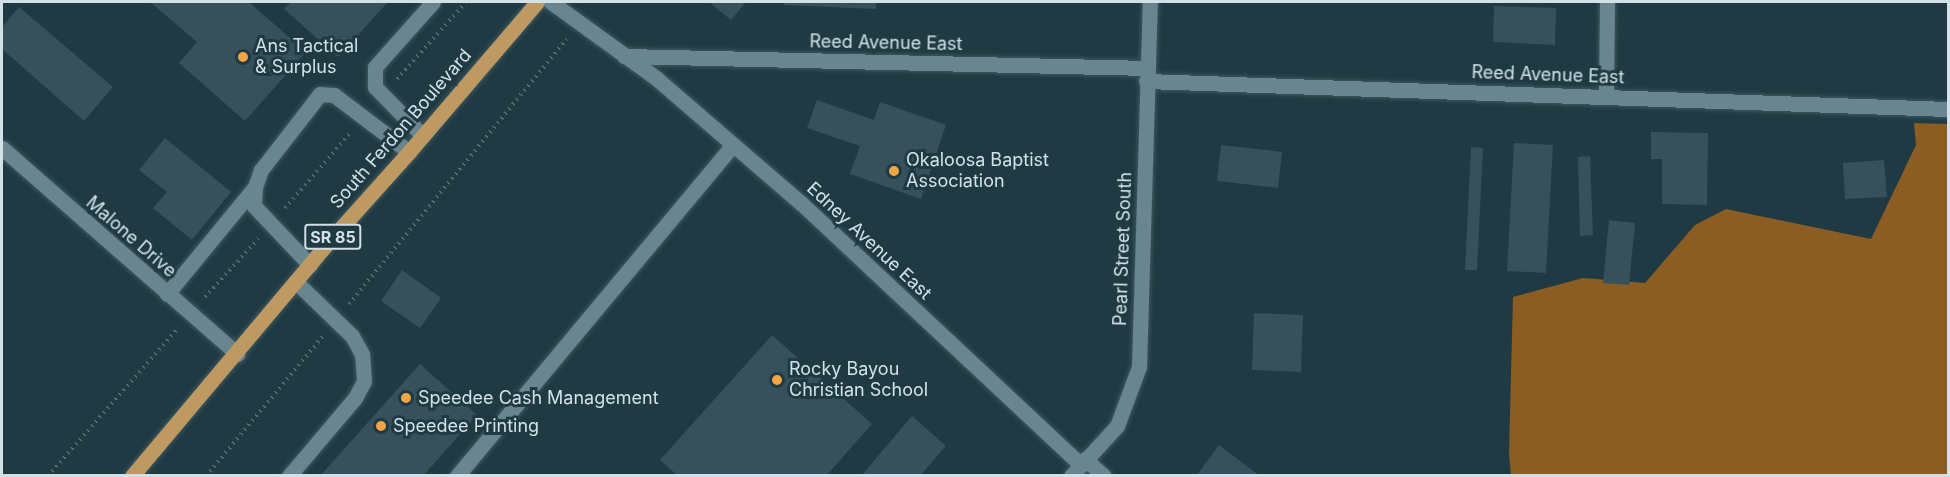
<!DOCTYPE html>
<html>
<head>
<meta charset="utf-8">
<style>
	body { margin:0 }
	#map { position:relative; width:1950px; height:477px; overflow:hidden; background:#1f3a43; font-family:Inter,sans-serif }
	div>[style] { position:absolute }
	.forest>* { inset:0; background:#8c5d23 }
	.building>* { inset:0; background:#36515c }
	.path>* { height:4px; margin-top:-2px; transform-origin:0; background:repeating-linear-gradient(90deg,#556d75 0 1.5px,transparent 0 6px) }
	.roads { filter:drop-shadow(0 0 2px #3e575f) drop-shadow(0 0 2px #3e575f) }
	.service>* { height:15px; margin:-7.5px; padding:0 7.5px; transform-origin:7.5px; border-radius:7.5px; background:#688590 }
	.minor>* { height:15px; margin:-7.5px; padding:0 7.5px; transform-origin:7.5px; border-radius:7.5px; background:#688590 }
	.primary>* { height:15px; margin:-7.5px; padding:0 7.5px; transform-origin:7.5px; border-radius:7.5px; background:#be9962 }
	.dots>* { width:16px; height:16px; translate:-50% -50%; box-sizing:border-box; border:3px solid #1f3a43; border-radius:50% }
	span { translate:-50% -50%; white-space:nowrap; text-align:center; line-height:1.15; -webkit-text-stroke:6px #1f3a43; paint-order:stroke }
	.shield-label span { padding:2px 4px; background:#1f3a43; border:2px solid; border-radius:4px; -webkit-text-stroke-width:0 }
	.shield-label { font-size:16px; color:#d2e1e7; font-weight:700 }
	.street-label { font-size:18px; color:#d2e1e7 }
	.poi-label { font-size:18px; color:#d2e1e7 }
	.left { translate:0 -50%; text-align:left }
	.frame { position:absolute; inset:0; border:3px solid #d2e1e7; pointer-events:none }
</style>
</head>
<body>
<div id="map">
	<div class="forest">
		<div style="clip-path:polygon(1914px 123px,1948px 124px,1948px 475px,1511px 476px,1509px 453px,1513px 297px,1583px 278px,1645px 283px,1695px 225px,1726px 209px,1871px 239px,1916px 145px)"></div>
	</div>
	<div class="building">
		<div style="clip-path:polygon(150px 2px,249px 2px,306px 52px,245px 121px,179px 63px,197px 42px)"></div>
		<div style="clip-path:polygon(291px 2px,388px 2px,338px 57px,284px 9px)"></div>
		<div style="clip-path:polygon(709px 2px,746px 2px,731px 20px)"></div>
		<div style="clip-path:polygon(784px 2px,876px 2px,876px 9px,784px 5px)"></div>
		<div style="clip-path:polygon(1494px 6px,1556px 8px,1555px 45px,1493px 42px)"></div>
		<div style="clip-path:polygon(19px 7px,113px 87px,84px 121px,2px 49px,2px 27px)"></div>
		<div style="clip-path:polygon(817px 100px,874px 120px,880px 102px,946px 125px,921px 199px,850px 174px,860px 146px,807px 128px)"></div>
		<div style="clip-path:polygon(1651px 132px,1708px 133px,1707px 205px,1662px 204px,1662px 159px,1651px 159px)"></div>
		<div style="clip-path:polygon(165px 138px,231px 192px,192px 240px,153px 208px,167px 192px,139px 170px)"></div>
		<div style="clip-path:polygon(1514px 143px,1553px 145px,1546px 273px,1507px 271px)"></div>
		<div style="clip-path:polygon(1221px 145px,1282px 152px,1278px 188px,1217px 181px)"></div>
		<div style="clip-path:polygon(1471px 147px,1483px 148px,1477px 270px,1465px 270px)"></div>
		<div style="clip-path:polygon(1590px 156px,1593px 235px,1580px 236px,1578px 157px)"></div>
		<div style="clip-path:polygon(1884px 160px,1887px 197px,1845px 199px,1843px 163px)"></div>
		<div style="clip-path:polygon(1609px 220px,1635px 223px,1629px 285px,1603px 283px)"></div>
		<div style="clip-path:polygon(402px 270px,441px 298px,420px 328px,381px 301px)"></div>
		<div style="clip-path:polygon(1254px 313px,1303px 315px,1301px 372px,1252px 370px)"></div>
		<div style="clip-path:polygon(772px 335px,872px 424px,826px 476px,678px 476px,660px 460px)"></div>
		<div style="clip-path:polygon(420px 364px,477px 415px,423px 476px,320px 476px)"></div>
		<div style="clip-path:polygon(912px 416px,946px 446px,920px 476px,861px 476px)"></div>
		<div style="clip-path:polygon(1219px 445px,1260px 476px,1196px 476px)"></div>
	</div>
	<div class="path">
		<div style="left:397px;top:79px;width:103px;rotate:-48.1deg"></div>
		<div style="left:285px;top:208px;width:101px;rotate:-49deg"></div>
		<div style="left:205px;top:297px;width:79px;rotate:-47.6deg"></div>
		<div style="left:349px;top:304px;width:343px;rotate:-50.6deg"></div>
		<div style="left:48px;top:476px;width:197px;rotate:-48.7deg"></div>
		<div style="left:206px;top:476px;width:182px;rotate:-50.1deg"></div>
	</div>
	<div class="roads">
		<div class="service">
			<div style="left:423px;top:136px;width:69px;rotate:-134.4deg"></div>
			<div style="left:375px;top:87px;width:20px;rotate:-90deg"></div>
			<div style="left:375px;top:67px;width:87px;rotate:-48.3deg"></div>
			<div style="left:310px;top:265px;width:81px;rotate:-133.5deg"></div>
			<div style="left:254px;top:206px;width:19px;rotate:-87deg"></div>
			<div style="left:255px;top:187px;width:18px;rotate:-71deg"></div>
			<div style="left:261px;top:170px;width:96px;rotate:-52.2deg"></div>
			<div style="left:320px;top:94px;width:14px;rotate:4deg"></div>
			<div style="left:334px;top:95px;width:94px;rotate:37.2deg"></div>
			<div style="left:167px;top:294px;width:139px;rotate:-50.6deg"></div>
			<div style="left:289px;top:476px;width:102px;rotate:-49.8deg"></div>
			<div style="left:355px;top:398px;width:19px;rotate:-62deg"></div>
			<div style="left:364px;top:381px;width:27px;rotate:-94deg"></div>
			<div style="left:362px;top:354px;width:21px;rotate:-119deg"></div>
			<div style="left:352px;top:336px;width:78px;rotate:-136deg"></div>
			<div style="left:457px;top:476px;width:430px;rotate:-50.2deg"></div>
		</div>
		<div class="minor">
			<div style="left:551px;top:2px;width:130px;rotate:35.9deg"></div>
			<div style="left:656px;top:78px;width:191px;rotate:40.8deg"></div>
			<div style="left:801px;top:203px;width:382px;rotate:43.1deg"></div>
			<div style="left:624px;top:56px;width:523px;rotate:1.31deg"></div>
			<div style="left:1146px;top:81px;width:802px;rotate:2deg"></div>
			<div style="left:1606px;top:97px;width:95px;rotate:-89.4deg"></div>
			<div style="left:2px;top:148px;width:313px;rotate:41.2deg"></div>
			<div style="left:1085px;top:459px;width:25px;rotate:42deg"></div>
			<div style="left:1071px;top:476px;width:68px;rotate:-47.4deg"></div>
			<div style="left:1117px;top:426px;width:63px;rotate:-69.6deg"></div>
			<div style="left:1139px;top:367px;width:365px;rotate:-88.3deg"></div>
		</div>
		<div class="primary">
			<div style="left:132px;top:476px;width:299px;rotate:-50deg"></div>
			<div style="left:324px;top:247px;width:127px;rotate:-48.2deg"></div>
			<div style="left:409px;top:152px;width:197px;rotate:-49.5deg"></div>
		</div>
	</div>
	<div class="dots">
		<div style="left:243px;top:57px;background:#f3a443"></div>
		<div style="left:894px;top:171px;background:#f3a443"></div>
		<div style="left:777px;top:380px;background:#f3a443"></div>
		<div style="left:406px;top:398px;background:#f3a443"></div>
		<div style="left:381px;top:426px;background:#f3a443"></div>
	</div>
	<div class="shield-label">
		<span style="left:333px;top:237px">SR 85</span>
	</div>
	<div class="street-label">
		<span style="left:886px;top:43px;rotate:1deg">Reed Avenue East</span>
		<span style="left:1548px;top:75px;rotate:2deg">Reed Avenue East</span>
		<span style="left:401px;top:129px;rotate:-49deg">South Ferdon Boulevard</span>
		<span style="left:131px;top:237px;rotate:41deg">Malone Drive</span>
		<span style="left:869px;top:241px;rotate:43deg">Edney Avenue East</span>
		<span style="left:1123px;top:249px;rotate:-88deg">Pearl Street South</span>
	</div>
	<div class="poi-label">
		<span class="left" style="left:255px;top:57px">Ans Tactical<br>&amp; Surplus</span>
		<span class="left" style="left:906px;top:171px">Okaloosa Baptist<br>Association</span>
		<span class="left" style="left:789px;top:380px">Rocky Bayou<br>Christian School</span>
		<span class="left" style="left:418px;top:398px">Speedee Cash Management</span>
		<span class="left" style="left:393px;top:426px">Speedee Printing</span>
	</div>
	<div class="frame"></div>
</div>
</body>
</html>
